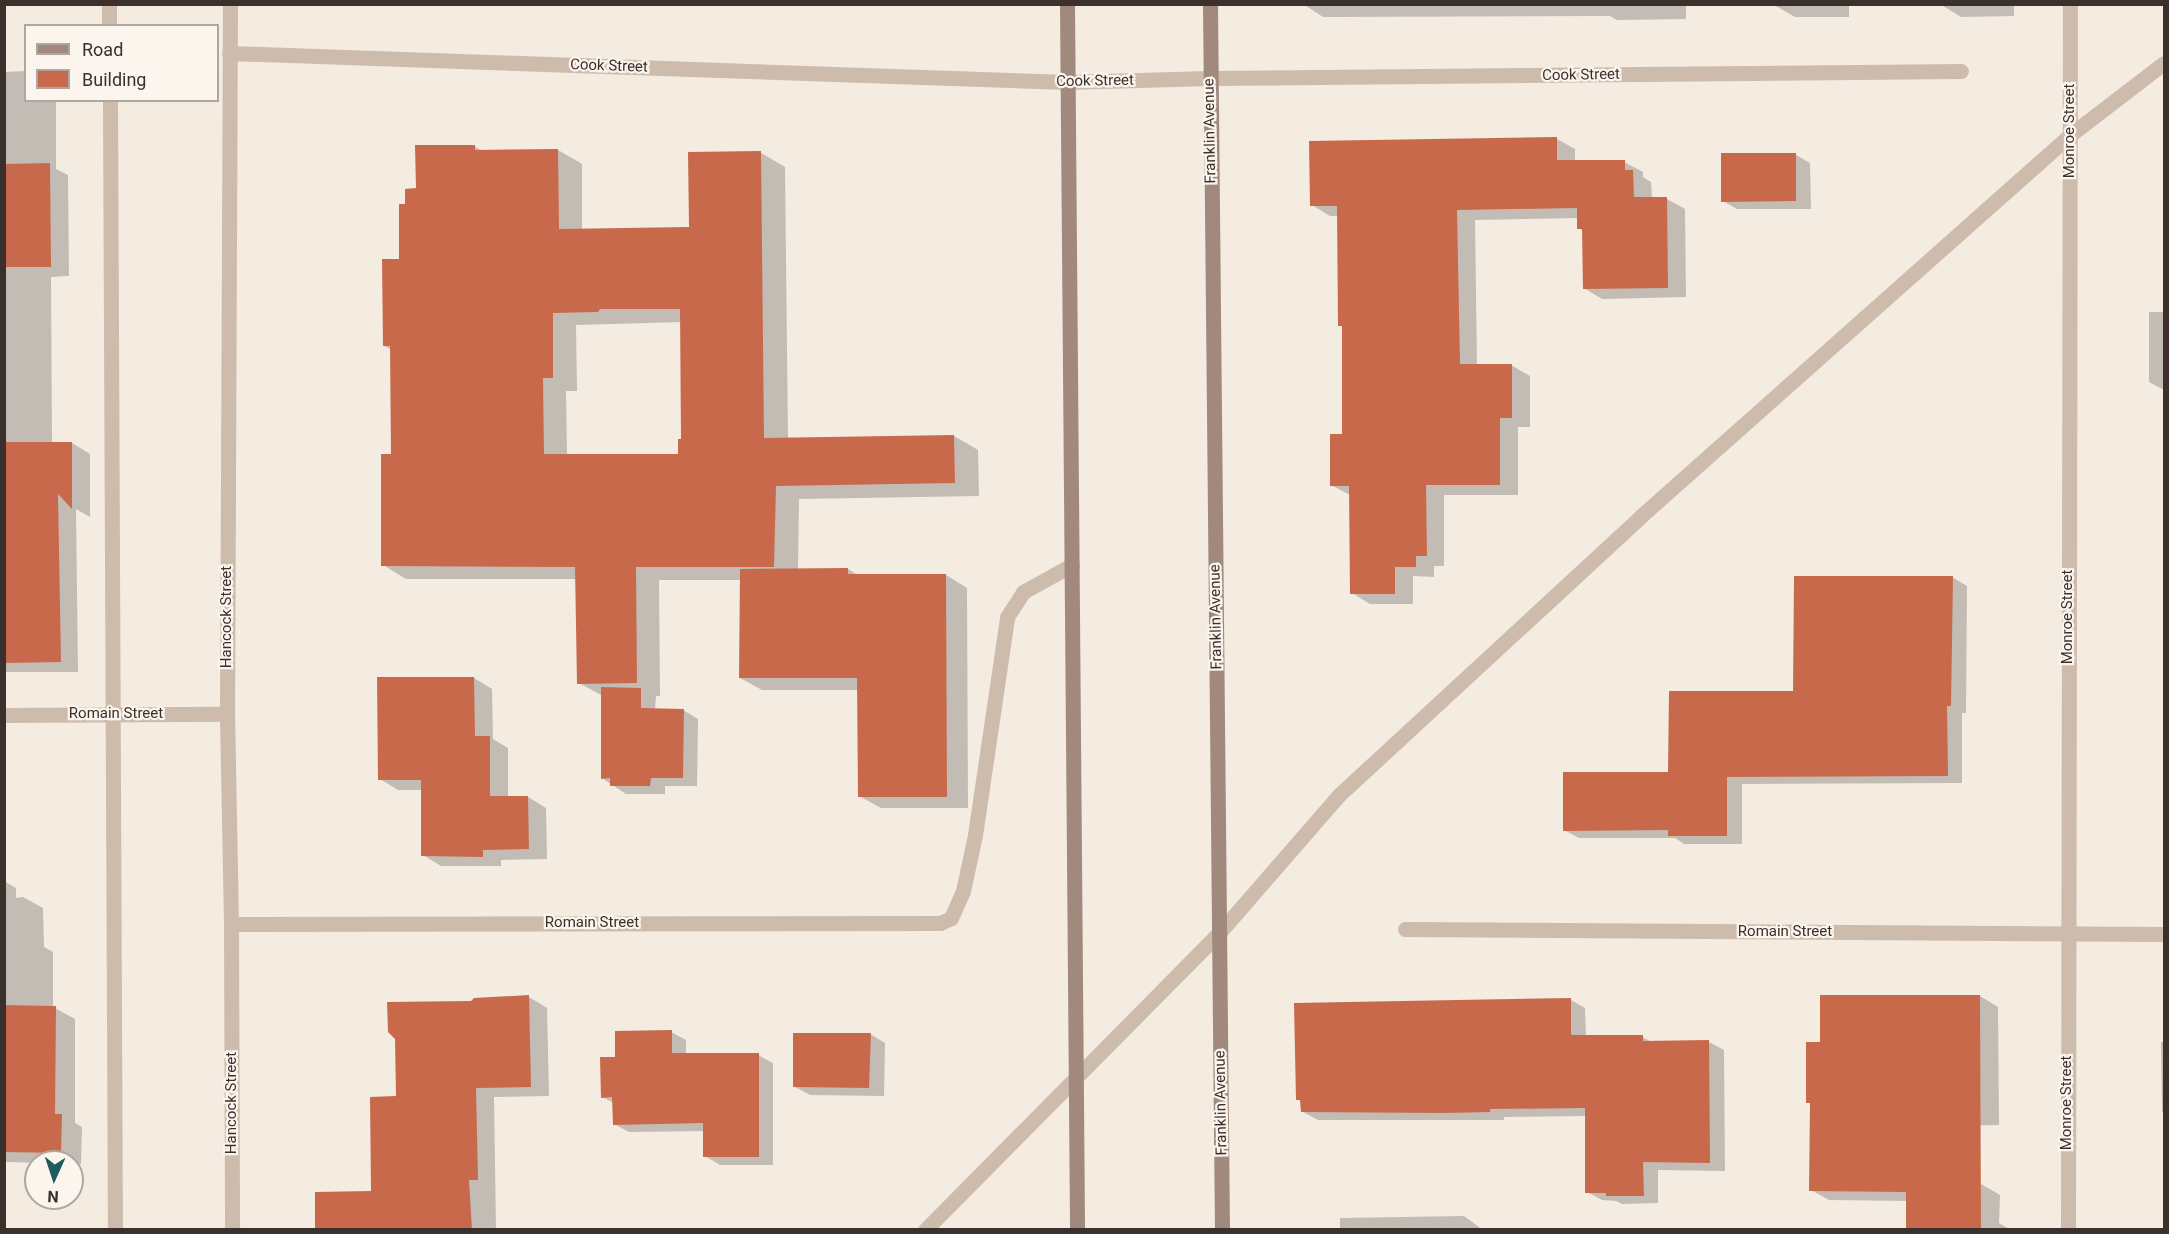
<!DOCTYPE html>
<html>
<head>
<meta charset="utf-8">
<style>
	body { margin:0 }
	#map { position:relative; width:2169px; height:1234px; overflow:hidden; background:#f4ebe1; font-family:Roboto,sans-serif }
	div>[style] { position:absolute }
	.shadow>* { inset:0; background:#0003 }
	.building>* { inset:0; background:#c8694b }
	.lane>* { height:15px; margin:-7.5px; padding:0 7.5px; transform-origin:7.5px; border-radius:7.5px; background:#cdbbac }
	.street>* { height:15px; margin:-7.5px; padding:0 7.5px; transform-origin:7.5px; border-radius:7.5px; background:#cdbbac }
	.secondary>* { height:15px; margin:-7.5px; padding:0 7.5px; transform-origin:7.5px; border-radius:7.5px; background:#a18a7d }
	span { translate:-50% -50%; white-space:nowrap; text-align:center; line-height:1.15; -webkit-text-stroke:4.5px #fbf5ee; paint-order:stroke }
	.street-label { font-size:15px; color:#3b302b }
	.frame { position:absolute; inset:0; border:6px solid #3b302b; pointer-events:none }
	.legend { position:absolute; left:24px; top:24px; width:195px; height:78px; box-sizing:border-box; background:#fbf5ee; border:2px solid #aea6a0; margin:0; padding:8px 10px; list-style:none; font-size:18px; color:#3b302b }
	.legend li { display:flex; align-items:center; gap:12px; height:30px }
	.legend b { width:30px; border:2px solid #aea6a0 }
	.north { position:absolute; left:24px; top:1150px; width:60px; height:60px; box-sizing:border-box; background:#fbf5ee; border:2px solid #aea6a0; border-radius:50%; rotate:183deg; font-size:16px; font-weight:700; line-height:24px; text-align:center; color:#3b302b }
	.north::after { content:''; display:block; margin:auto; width:21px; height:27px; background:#1f5a5e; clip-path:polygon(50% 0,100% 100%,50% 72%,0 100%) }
</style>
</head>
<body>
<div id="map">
	<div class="shadow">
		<div style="clip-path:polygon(1303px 4px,1686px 4px,1686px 19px,1617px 20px,1610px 16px,1323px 17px)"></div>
		<div style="clip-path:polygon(1849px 4px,1849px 17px,1795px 17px,1774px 5px)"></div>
		<div style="clip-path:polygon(2014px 4px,2014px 16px,1961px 17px,1940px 4px)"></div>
		<div style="clip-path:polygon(26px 71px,26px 100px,56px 100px,56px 169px,68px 175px,69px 276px,51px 277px,52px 443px,72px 443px,90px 454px,90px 517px,76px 509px,78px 672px,4px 672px,4px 72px)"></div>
		<div style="clip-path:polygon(1557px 139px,1575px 149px,1575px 162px,1624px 162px,1643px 172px,1643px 177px,1651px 182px,1652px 199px,1667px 199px,1685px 209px,1686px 297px,1602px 299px,1584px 288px,1584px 231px,1578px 228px,1578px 218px,1475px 220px,1477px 366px,1511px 365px,1530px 376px,1530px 427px,1518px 427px,1518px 495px,1444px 495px,1444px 566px,1434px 566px,1434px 577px,1413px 576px,1413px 604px,1370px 604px,1352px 593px,1350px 495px,1331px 485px,1343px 435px,1343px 327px,1339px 325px,1338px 216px,1330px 216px,1312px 205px)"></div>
		<div style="clip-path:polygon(evenodd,474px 146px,484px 152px,558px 150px,582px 164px,582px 230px,690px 228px,690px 154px,761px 153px,785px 167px,788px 439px,954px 436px,978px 450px,979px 496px,799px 499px,798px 570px,848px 569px,858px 575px,946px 575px,967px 588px,968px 808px,881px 808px,859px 796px,859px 690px,762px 690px,740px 678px,742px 580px,659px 580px,660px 696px,656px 696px,655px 710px,683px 710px,698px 719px,697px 786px,665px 786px,665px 794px,626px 794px,602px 778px,603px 696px,579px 683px,577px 579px,406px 579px,383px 565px,393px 455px,392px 350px,384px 346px,400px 260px,406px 205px,417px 190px,474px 146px,682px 322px,682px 440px,679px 455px,567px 455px,566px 391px,577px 391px,576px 325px,682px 322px)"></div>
		<div style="clip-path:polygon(1796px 155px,1810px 163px,1811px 209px,1737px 209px,1723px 201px)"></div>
		<div style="clip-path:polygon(2149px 312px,2164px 312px,2164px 390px,2149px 382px)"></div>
		<div style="clip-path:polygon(1952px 577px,1967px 586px,1966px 713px,1962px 713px,1962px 783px,1742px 784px,1742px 844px,1684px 844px,1675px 838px,1579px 838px,1564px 830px,1670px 774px,1795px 692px)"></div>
		<div style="clip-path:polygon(474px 678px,492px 689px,493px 739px,508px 748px,508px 797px,528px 797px,546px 808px,547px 859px,501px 860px,501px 866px,441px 866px,423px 855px,422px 790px,398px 790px,380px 779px)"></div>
		<div style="clip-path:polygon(4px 881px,16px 888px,16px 898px,23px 897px,43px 908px,44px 947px,53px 952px,53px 1007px,75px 1019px,75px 1123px,82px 1127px,81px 1164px,6px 1162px,6px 1230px)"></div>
		<div style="clip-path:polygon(1980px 996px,1998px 1007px,1999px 1125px,1947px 1126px,1947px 1184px,1981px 1184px,2000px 1195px,1999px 1223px,2011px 1230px,1908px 1230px,1908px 1201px,1829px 1200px,1811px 1190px,1811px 1104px,1808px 1102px,1822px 1043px)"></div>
		<div style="clip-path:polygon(529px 997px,547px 1008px,549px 1096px,494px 1097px,496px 1230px,317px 1230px,373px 1193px,398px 1098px,471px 1003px)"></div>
		<div style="clip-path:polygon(1571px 1000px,1585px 1008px,1586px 1037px,1642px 1037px,1652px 1042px,1709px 1042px,1724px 1050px,1725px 1171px,1658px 1170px,1658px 1203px,1622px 1204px,1616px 1201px,1602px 1200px,1587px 1192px,1587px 1116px,1504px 1117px,1504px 1120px,1318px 1120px,1303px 1112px,1302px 1102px,1298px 1099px)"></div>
		<div style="clip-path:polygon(671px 1032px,686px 1040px,686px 1054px,758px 1055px,773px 1063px,773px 1165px,720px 1165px,705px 1156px,705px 1131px,629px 1132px,614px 1124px,614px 1103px,602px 1097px,616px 1059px)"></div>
		<div style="clip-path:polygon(870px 1034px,885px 1043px,884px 1096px,810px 1095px,795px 1087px)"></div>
		<div style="clip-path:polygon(2161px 1042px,2164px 1042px,2164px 1113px,2162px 1112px)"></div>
		<div style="clip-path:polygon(1464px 1216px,1483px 1230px,1340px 1230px,1340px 1218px)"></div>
	</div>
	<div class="building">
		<div style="clip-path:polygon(1557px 137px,1557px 160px,1625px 160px,1625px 170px,1633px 170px,1634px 197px,1667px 197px,1668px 288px,1583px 289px,1582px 229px,1577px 229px,1577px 208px,1457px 210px,1460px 364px,1512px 364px,1512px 418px,1500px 418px,1500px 485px,1426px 485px,1427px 556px,1416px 556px,1416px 567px,1395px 567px,1395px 594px,1350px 594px,1349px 486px,1330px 486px,1330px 434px,1342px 434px,1342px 326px,1338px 326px,1337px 206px,1310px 206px,1309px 141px)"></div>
		<div style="clip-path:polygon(evenodd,415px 145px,475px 145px,475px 150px,558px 149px,559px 229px,689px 227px,688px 152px,761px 151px,764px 438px,954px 435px,955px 483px,776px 486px,774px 567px,636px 567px,637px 683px,577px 684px,575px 567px,381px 566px,381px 454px,391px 454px,390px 346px,383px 346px,382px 259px,399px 259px,399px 204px,405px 204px,405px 189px,416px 188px,415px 145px,600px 309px,680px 309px,681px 439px,678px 439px,678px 454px,544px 454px,543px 378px,553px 378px,553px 313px,598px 312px,600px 309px)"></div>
		<div style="clip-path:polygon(1721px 153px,1796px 153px,1796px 201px,1721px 202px)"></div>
		<div style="clip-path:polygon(50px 163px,51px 267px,4px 267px,4px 164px)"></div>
		<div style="clip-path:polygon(4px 442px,72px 442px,72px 509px,58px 494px,61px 662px,4px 663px)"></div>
		<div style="clip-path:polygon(848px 568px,848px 574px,946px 574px,947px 797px,858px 797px,857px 678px,739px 678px,740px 569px)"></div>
		<div style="clip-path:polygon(1794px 576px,1953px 576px,1951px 706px,1947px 706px,1948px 776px,1727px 777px,1727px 836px,1668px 836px,1668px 830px,1563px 831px,1563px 772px,1668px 772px,1669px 691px,1793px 691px)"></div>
		<div style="clip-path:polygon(377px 677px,474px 677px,475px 736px,490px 736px,490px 796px,528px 796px,529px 849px,483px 850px,483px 857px,421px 856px,421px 780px,378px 780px)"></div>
		<div style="clip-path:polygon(601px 687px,641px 688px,641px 708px,684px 709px,683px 778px,651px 778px,650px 786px,610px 786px,610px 778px,601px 779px)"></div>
		<div style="clip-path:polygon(529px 995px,531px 1087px,476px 1088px,478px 1180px,469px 1180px,472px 1230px,315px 1230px,315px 1192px,371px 1191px,370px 1097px,396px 1096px,395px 1039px,388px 1032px,387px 1002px,471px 1001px,474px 998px)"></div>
		<div style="clip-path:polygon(1820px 995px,1980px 995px,1981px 1230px,1906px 1230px,1906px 1192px,1809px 1191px,1810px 1103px,1806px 1103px,1806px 1042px,1820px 1042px)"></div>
		<div style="clip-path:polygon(1571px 998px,1571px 1035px,1643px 1035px,1643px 1041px,1709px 1040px,1710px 1163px,1643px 1162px,1644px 1196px,1606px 1196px,1606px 1193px,1585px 1193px,1585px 1108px,1490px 1109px,1490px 1112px,1444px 1113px,1301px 1112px,1300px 1100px,1296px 1100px,1294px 1003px)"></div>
		<div style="clip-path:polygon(4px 1005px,56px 1006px,55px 1114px,62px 1114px,61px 1153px,4px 1152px)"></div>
		<div style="clip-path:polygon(672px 1030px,672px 1053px,759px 1053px,759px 1157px,703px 1157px,703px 1123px,613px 1125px,612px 1097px,601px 1098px,600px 1057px,615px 1057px,615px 1031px)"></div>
		<div style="clip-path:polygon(793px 1033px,871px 1033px,869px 1088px,793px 1087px)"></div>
	</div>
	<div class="lane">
		<div style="left:951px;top:918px;width:30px;rotate:-66deg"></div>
		<div style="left:963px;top:891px;width:57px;rotate:-77.9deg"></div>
		<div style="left:975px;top:835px;width:220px;rotate:-81.6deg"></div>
		<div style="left:1007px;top:617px;width:30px;rotate:-57deg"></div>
		<div style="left:1023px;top:592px;width:56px;rotate:-28.9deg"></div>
	</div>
	<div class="street">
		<div style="left:109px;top:4px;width:22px;rotate:90deg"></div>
		<div style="left:230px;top:4px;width:710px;rotate:90.24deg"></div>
		<div style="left:227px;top:714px;width:210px;rotate:88.9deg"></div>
		<div style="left:231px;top:924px;width:306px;rotate:89.8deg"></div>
		<div style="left:229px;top:53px;width:839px;rotate:1.98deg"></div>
		<div style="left:1067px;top:82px;width:143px;rotate:-1.6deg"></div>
		<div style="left:1210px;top:78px;width:751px;rotate:-0.53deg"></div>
		<div style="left:110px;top:100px;width:1130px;rotate:89.75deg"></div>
		<div style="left:4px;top:715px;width:223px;rotate:-0.3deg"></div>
		<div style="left:231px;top:924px;width:709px;rotate:-0.08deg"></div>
		<div style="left:940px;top:923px;width:12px;rotate:-24deg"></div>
		<div style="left:1405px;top:929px;width:759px;rotate:0.38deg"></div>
		<div style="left:925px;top:1230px;width:418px;rotate:-45.3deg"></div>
		<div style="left:1219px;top:933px;width:183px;rotate:-49deg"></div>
		<div style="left:1339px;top:795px;width:411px;rotate:-42.7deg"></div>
		<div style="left:1641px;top:516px;width:574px;rotate:-41.61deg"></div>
		<div style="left:2070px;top:135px;width:118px;rotate:-37.5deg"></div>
		<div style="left:2068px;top:1230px;width:1226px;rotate:-89.91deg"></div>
	</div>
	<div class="secondary">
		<div style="left:1067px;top:4px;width:1226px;rotate:89.53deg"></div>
		<div style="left:1210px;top:4px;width:1226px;rotate:89.44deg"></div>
	</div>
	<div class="street-label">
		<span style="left:609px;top:66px;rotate:2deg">Cook Street</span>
		<span style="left:1581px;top:75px;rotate:-1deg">Cook Street</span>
		<span style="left:1095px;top:81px;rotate:-1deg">Cook Street</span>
		<span style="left:1210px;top:131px;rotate:-91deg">Franklin Avenue</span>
		<span style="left:2070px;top:131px;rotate:-90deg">Monroe Street</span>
		<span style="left:227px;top:617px;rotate:-90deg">Hancock Street</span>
		<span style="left:1216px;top:617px;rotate:-91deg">Franklin Avenue</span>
		<span style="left:2068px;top:617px;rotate:-90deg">Monroe Street</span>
		<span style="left:116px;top:714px">Romain Street</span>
		<span style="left:592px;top:923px">Romain Street</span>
		<span style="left:1785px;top:932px">Romain Street</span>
		<span style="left:232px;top:1103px;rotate:-90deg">Hancock Street</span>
		<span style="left:1221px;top:1103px;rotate:-91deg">Franklin Avenue</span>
		<span style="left:2067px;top:1103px;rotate:-90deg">Monroe Street</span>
	</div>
	<div class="frame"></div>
	<ul class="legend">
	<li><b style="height:8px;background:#a18a7d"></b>Road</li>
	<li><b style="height:16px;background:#c8694b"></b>Building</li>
	</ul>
	<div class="north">N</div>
</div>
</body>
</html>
